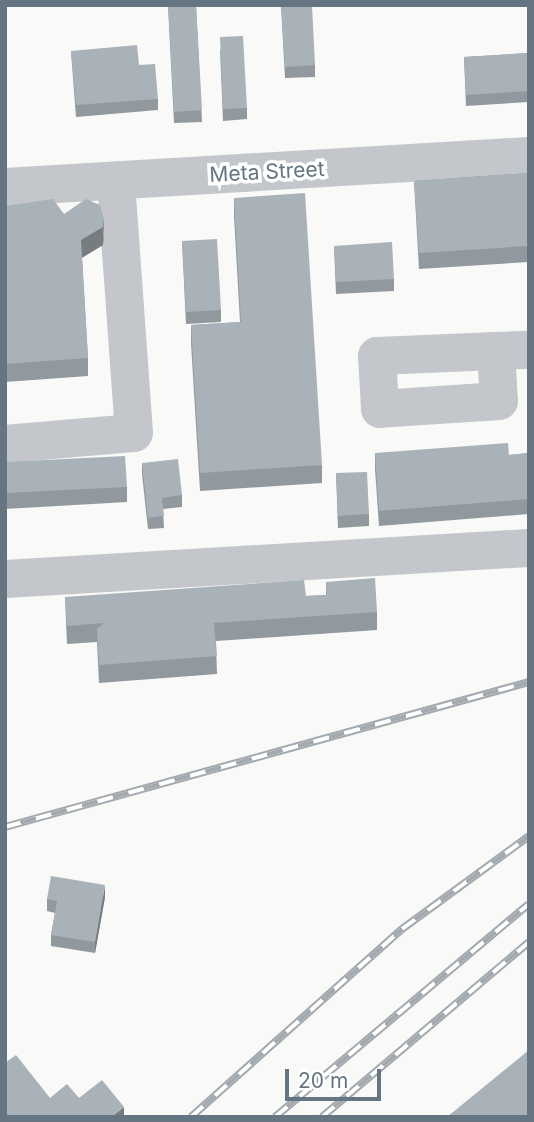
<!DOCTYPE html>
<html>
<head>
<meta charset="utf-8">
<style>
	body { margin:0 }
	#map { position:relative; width:534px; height:1122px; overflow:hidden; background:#f9f9f7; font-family:Inter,sans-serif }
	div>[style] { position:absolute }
	.minor>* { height:38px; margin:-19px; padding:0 19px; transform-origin:19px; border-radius:19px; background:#c3c7cb }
	.rail>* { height:8px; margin-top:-4px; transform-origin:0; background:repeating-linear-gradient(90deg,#fff 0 16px,#a2a9af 0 32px); box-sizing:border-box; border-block:2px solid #a2a9af }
	.wall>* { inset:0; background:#91999e }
	.shaded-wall>* { inset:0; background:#767d81 }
	.building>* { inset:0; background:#a9b2b8 }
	span { translate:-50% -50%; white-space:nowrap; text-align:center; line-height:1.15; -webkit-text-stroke:7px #fff; paint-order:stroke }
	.street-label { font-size:21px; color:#657682 }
	.frame { position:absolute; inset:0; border:7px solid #657682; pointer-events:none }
	.scale { position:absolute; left:285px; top:1069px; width:96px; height:32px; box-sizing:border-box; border:4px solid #657682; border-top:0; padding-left:9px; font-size:21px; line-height:24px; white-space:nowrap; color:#657682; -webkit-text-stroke:5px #fff; paint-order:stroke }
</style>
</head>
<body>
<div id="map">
	<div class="minor">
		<div style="left:5px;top:187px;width:525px;rotate:-3.39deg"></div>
		<div style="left:496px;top:351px;width:50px;rotate:86.6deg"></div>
		<div style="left:499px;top:401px;width:119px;rotate:176.2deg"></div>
		<div style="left:380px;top:409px;width:53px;rotate:-93.2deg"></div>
		<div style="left:377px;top:356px;width:119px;rotate:-2.4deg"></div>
		<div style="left:496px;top:351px;width:33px;rotate:-2deg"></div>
		<div style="left:5px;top:444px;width:129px;rotate:-4.9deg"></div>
		<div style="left:134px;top:433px;width:253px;rotate:-94.1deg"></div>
		<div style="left:5px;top:579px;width:525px;rotate:-3.39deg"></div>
	</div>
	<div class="rail">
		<div style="left:5px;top:827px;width:544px;rotate:-15.47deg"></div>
		<div style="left:191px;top:1117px;width:283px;rotate:-41.7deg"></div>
		<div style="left:402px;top:929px;width:157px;rotate:-36.2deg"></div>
		<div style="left:275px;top:1117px;width:331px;rotate:-40deg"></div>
		<div style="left:322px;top:1117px;width:271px;rotate:-40.2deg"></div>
	</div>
	<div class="wall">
		<div style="clip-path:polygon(168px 5px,196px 5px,202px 122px,174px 123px)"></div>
		<div style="clip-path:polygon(281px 5px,315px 65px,315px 77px,285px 78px)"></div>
		<div style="clip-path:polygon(220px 49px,247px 108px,247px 119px,223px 121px)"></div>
		<div style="clip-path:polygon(71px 51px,139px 65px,158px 99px,158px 110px,76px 117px)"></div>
		<div style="clip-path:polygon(529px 53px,529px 102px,466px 106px,464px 57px)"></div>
		<div style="clip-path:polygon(529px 173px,529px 262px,419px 269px,414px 181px)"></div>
		<div style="clip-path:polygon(234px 198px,322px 465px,322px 483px,200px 491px,191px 343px,191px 325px,240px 322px,234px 216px)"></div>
		<div style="clip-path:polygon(5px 206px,64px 214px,104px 237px,103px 245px,82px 258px,88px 358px,88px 376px,5px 382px)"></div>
		<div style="clip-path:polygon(182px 241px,221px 310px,221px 322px,186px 324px)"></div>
		<div style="clip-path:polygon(334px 246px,394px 279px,394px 291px,336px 294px)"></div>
		<div style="clip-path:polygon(375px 453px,509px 455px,529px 453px,529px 514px,379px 526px,375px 469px)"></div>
		<div style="clip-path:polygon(5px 462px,127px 487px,127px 502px,5px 509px)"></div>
		<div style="clip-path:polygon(142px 463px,182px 495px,182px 507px,163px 509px,164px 528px,148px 529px,142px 474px)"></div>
		<div style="clip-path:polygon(336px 473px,369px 514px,369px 526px,338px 528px)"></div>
		<div style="clip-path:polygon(326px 582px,377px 612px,377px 630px,216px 641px,217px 674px,99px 683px,97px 642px,67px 644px,65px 597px,306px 596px,326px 595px)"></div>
		<div style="clip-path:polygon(105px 897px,95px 953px,51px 946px,51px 935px,55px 913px,47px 911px,47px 899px)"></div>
	</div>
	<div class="shaded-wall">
		<div style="clip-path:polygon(104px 219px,103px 245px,81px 258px,81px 240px)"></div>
		<div style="clip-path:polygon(105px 885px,105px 897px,95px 953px,95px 942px)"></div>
		<div style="clip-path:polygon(124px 1107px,124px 1117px,111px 1117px)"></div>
	</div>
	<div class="building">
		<div style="clip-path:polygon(168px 5px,196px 5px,202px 110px,174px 112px)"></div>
		<div style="clip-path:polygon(281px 5px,312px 5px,315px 65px,285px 67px)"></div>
		<div style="clip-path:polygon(243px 36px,247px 108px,223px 109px,220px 37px)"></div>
		<div style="clip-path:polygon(137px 45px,139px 65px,155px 64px,158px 99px,76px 105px,71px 51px)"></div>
		<div style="clip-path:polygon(529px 53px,529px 91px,466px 95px,464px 57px)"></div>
		<div style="clip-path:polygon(529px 173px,529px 246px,419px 253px,414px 181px)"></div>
		<div style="clip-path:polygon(305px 193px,322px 465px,200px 473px,191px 325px,241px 322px,234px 198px)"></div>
		<div style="clip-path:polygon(53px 199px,64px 214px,86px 199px,100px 205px,104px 219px,103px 227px,81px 240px,88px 358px,5px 364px,5px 206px)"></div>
		<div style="clip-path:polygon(217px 239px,221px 310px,186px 312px,182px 241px)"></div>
		<div style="clip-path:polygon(392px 242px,394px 279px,336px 282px,334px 246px)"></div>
		<div style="clip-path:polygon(508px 443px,509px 455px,529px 453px,529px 499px,379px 511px,375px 453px)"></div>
		<div style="clip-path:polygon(125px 456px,127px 487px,5px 493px,5px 462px)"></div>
		<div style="clip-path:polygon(178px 459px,182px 495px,162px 498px,164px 516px,148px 518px,142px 463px)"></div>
		<div style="clip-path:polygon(367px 472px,369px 514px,338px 516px,336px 473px)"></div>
		<div style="clip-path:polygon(375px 578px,377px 612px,214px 623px,217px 656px,99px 665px,97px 629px,104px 623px,67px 626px,65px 597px,304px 580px,306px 596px,327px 595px,326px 582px)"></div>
		<div style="clip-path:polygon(51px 876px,105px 885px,95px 942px,51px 935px,57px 901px,47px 899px)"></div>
		<div style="clip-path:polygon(529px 1050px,529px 1117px,447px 1117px)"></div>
		<div style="clip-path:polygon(16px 1055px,50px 1098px,67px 1084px,79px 1098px,102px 1080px,124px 1107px,111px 1117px,5px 1117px,5px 1063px)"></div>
	</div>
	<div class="street-label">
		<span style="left:267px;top:172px;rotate:-3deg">Meta Street</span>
	</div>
	<div class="frame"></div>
	<div class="scale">20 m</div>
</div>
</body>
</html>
